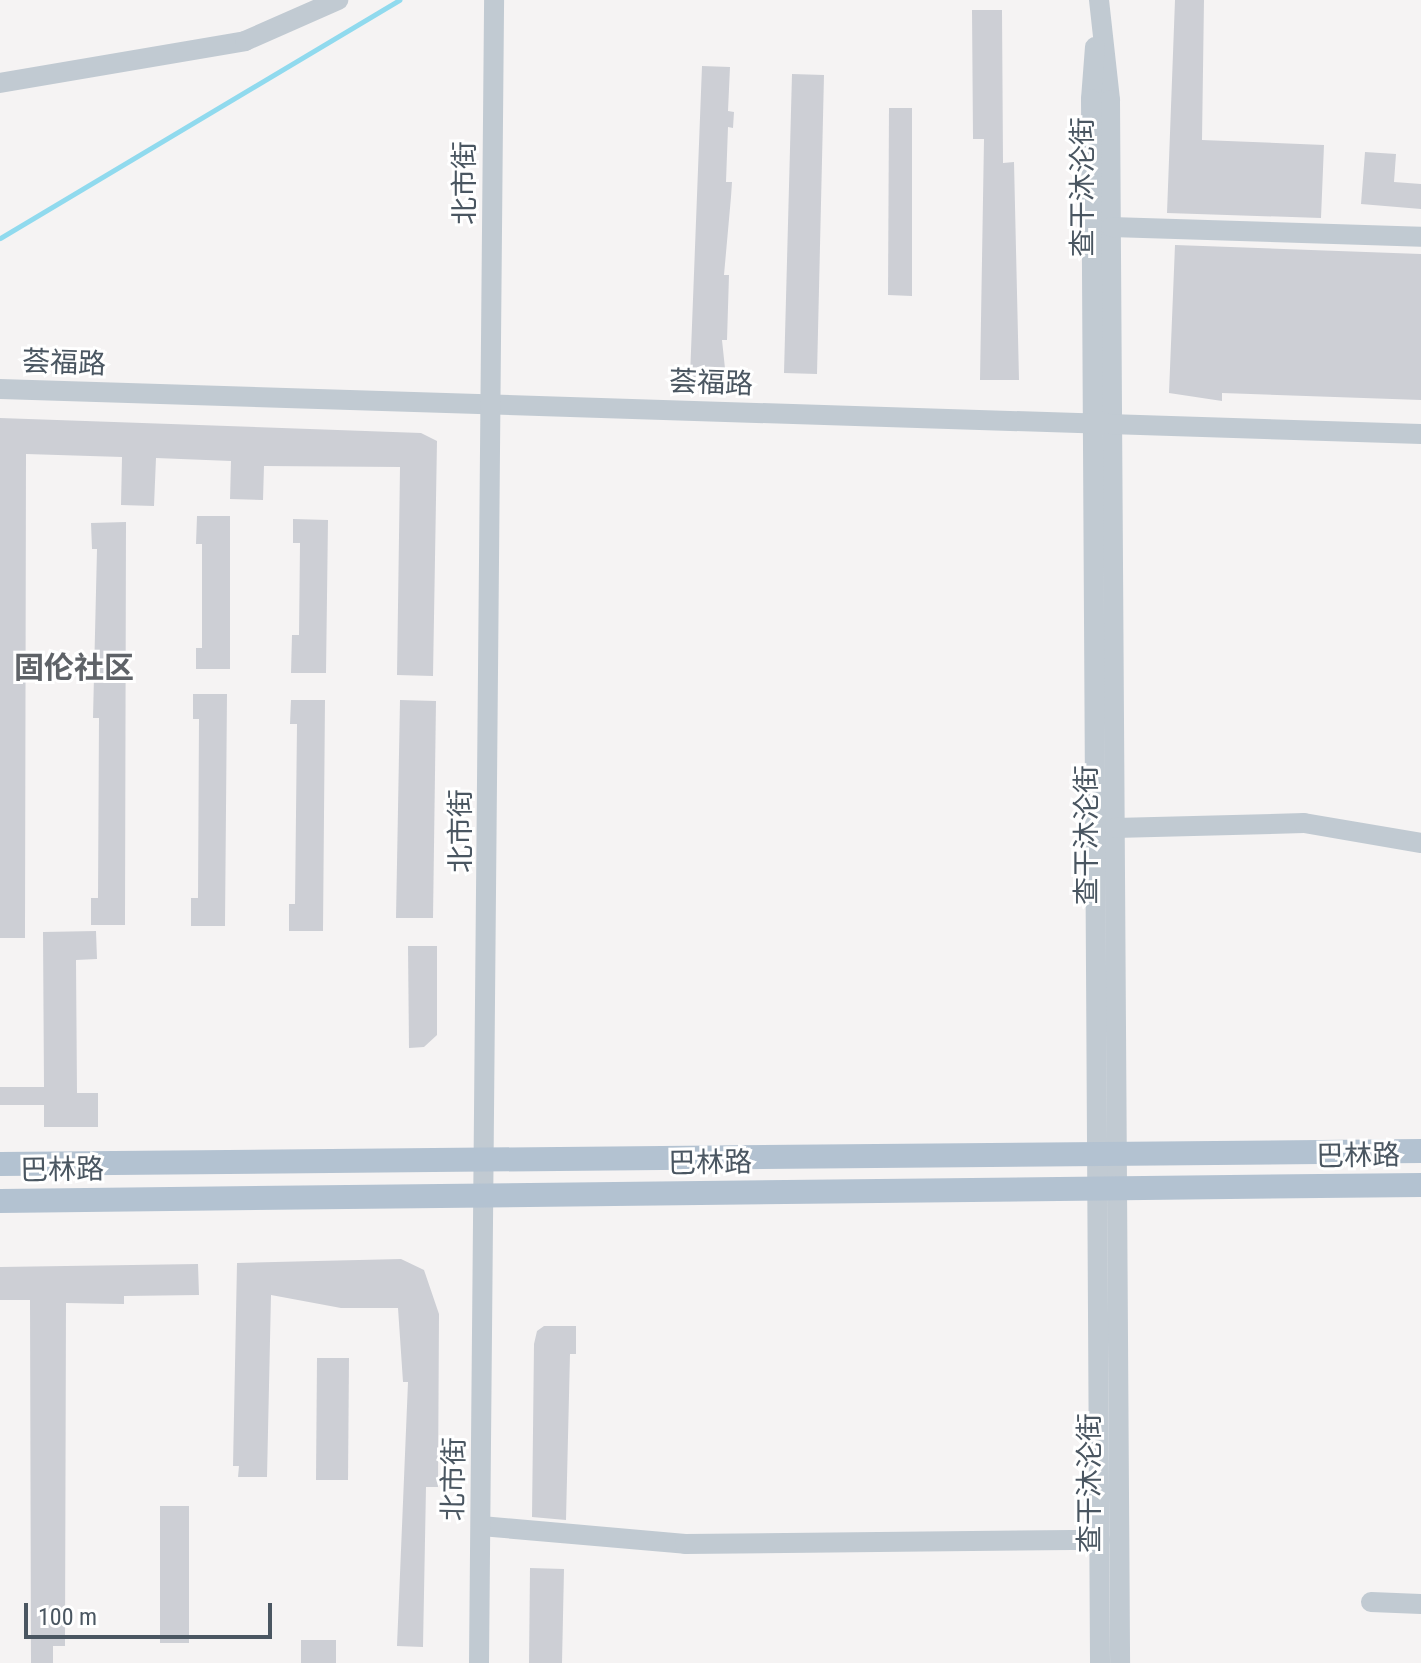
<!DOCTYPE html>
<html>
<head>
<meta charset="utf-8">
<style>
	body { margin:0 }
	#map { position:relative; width:1421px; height:1663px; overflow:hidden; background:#f5f3f3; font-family:"Roboto Condensed","Noto Sans SC",sans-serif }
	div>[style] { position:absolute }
	.stream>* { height:5px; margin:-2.5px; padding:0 2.5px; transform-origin:2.5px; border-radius:2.5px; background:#90daee }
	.building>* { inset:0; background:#cdcfd5 }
	.minor>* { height:20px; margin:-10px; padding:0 10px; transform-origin:10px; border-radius:10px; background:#c1cad2 }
	.major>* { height:24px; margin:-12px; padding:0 12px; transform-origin:12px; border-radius:12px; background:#b3c2d1 }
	span { translate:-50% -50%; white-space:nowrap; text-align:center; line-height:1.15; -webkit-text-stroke:6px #fff; paint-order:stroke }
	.street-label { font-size:28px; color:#4a5661 }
	.neighbourhood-label { font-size:30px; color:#5f6368; font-weight:700 }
	.scale { position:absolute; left:24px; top:1603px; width:248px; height:36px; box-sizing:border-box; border:4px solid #4a5661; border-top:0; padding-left:10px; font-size:24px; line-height:28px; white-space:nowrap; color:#4a5661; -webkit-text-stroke:6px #fff; paint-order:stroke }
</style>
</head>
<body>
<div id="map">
	<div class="stream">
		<div style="left:0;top:238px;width:465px;rotate:-30.8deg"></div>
	</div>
	<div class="building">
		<div style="clip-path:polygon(1175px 0,1204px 0,1202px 140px,1324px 145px,1321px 218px,1167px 213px)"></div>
		<div style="clip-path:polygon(972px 10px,1002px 10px,1003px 163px,1014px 162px,1019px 380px,980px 380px,984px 139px,973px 139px)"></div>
		<div style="clip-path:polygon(702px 66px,730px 67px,728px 111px,734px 112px,733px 128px,728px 127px,726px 182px,732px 182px,731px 197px,724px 275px,729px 275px,727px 340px,722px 340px,726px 378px,690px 377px)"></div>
		<div style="clip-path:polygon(792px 74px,824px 75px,817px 374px,784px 373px)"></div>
		<div style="clip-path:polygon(889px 108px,912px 108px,912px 296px,888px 295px)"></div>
		<div style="clip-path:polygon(1365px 152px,1396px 154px,1394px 182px,1421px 184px,1421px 209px,1361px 204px)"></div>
		<div style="clip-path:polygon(1175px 245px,1421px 254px,1421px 400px,1222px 393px,1222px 401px,1169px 393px)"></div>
		<div style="clip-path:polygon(0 418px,421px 433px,437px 441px,433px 676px,397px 675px,400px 467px,264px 466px,263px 500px,230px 499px,231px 461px,156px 458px,154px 506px,121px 505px,122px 457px,26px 454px,25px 938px,0 938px)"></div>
		<div style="clip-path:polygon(197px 516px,230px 516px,230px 669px,196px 669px,196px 648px,202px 648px,202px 544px,196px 544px)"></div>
		<div style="clip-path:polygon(293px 519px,328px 520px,326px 673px,291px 673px,292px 635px,299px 635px,300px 543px,293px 543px)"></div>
		<div style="clip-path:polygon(126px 522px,125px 925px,91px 925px,91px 898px,98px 898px,99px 718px,93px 718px,97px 549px,92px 549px,91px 523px)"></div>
		<div style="clip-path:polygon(193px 694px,227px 694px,225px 926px,191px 926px,191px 898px,198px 898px,199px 719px,193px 719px)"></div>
		<div style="clip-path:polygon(291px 700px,325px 700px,323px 931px,289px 931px,289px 904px,295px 904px,297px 724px,290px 724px)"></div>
		<div style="clip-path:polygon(400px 700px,436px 701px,433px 918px,396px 918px)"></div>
		<div style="clip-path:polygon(96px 931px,97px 959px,76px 960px,77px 1093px,98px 1093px,98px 1127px,44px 1127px,44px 1105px,0 1105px,0 1087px,44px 1087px,43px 932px)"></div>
		<div style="clip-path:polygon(408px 946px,437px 946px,437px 1035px,424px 1047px,409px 1048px)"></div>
		<div style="clip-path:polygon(401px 1259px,424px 1270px,439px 1314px,438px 1487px,426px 1487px,423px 1647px,397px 1646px,408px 1382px,403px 1382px,398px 1308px,341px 1308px,271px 1295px,267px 1477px,238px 1477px,239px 1466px,233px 1466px,237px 1263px)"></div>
		<div style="clip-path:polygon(198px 1264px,199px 1295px,124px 1296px,124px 1304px,66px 1303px,65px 1646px,53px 1646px,53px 1663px,31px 1663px,30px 1300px,0 1300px,0 1267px)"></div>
		<div style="clip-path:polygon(544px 1326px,576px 1326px,576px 1354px,570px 1354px,566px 1520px,532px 1517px,534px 1344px,537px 1331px)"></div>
		<div style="clip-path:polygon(317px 1358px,349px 1358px,348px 1480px,316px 1480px)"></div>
		<div style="clip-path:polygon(160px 1506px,189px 1506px,189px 1643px,160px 1643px)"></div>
		<div style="clip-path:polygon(530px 1568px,564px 1569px,562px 1663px,529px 1663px)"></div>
		<div style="clip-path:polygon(301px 1640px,336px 1640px,336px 1663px,301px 1663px)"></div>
	</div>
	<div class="minor">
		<div style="left:1099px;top:0;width:101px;rotate:83.7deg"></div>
		<div style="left:1110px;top:100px;width:1563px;rotate:89.63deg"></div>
		<div style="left:1095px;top:47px;width:52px;rotate:94.4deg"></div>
		<div style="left:1091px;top:99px;width:1564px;rotate:89.67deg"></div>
		<div style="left:0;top:83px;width:249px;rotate:-9.7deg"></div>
		<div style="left:245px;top:41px;width:102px;rotate:-23.8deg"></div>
		<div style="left:1111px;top:227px;width:310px;rotate:1.8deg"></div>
		<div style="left:0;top:389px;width:1422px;rotate:1.81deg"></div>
		<div style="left:1115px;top:828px;width:189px;rotate:-1.5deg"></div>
		<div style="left:1304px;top:823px;width:119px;rotate:9.7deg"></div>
		<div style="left:481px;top:1526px;width:205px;rotate:5deg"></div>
		<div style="left:685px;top:1544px;width:415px;rotate:-0.6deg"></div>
		<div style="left:1371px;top:1602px;width:50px;rotate:2.3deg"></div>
		<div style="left:479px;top:1663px;width:1663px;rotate:-89.48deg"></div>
	</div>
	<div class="major">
		<div style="left:0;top:1164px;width:1421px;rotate:-0.52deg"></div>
		<div style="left:0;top:1201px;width:1421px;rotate:-0.65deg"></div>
	</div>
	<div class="street-label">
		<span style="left:465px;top:183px;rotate:-90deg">北市街</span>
		<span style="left:1083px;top:187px;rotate:-90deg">查干沐沦街</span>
		<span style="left:64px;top:363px;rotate:2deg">荟福路</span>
		<span style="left:711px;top:383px;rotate:2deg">荟福路</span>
		<span style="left:461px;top:831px;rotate:-90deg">北市街</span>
		<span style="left:1087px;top:835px;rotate:-90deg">查干沐沦街</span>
		<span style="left:1358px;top:1156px;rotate:-1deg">巴林路</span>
		<span style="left:710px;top:1163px;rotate:-1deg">巴林路</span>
		<span style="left:62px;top:1170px;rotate:-1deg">巴林路</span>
		<span style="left:454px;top:1479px;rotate:-89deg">北市街</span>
		<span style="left:1090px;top:1483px;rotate:-90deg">查干沐沦街</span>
	</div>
	<div class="neighbourhood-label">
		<span style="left:74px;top:668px">固伦社区</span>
	</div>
	<div class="scale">100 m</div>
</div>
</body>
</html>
